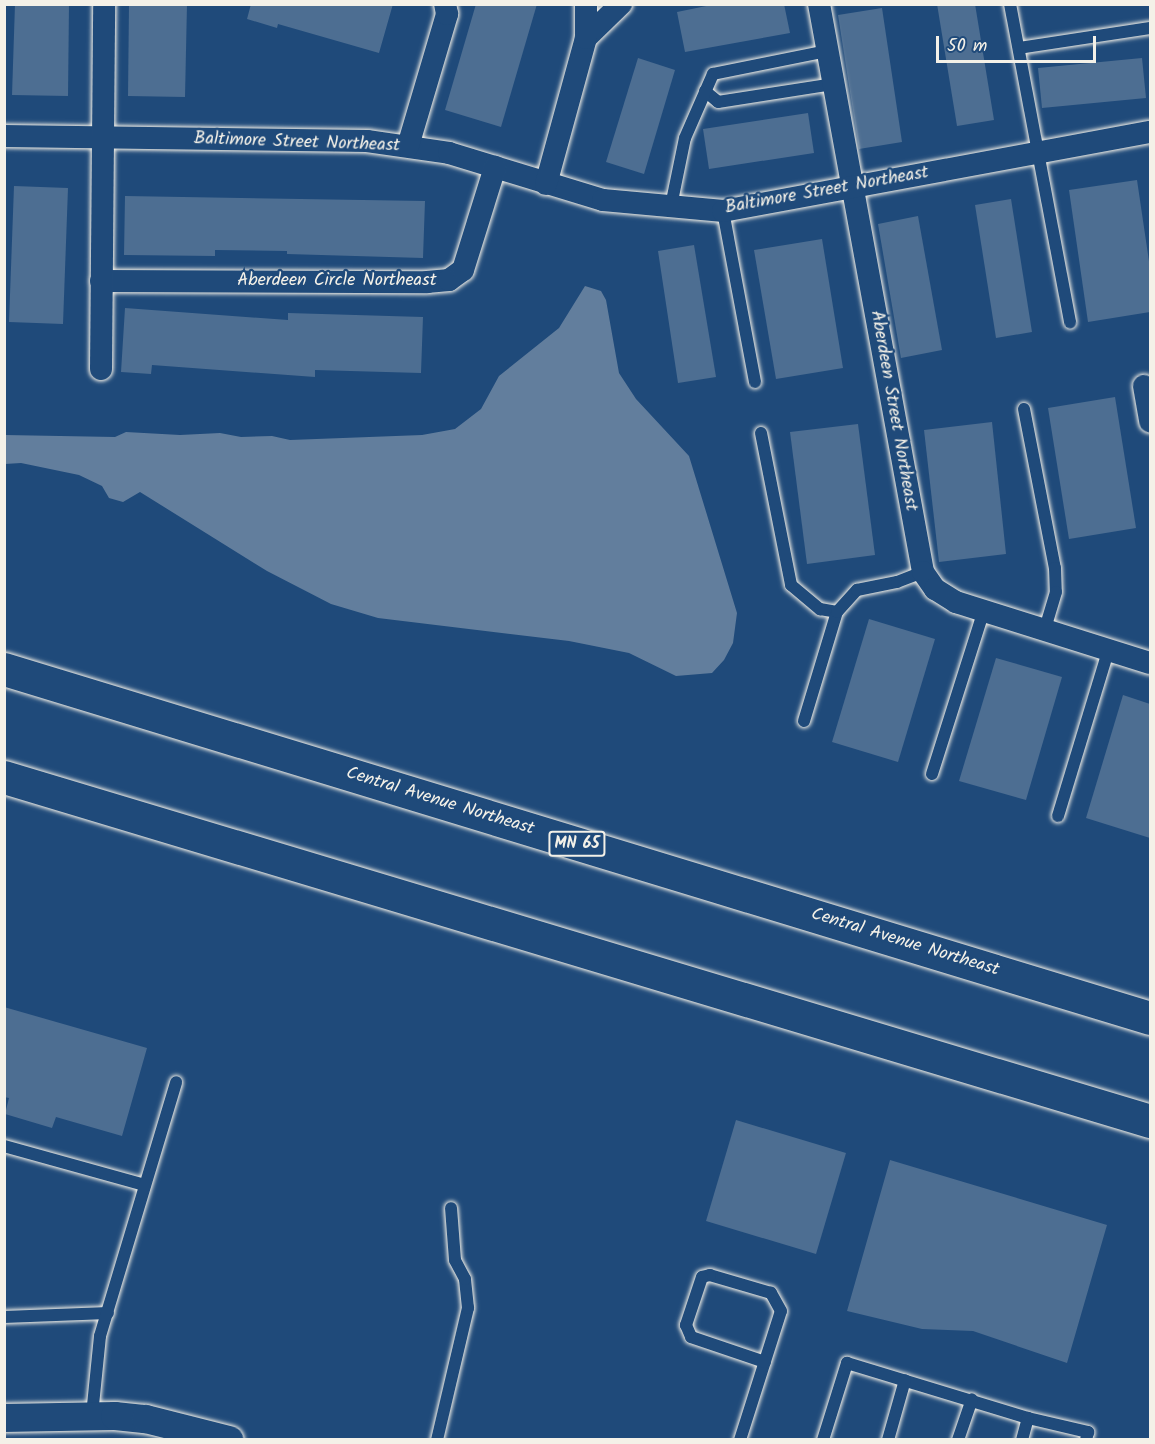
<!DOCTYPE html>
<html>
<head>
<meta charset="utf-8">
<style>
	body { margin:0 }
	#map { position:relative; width:1155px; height:1444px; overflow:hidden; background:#1f4a7a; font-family:Kalam,sans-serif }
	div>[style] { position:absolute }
	.water>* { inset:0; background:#627e9d }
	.building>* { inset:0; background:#4d6e92 }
	.roads { filter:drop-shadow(0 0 2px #f4f1e8) drop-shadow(0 0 2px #f4f1e8) }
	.service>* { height:12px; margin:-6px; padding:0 6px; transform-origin:6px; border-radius:6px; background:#1f4a7a }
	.minor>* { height:22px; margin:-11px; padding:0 11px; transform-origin:11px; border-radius:11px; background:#1f4a7a }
	.tertiary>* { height:28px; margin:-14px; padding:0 14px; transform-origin:14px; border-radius:14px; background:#1f4a7a }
	.trunk>* { height:33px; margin:-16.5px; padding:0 16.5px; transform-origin:16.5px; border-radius:16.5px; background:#1f4a7a }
	span { translate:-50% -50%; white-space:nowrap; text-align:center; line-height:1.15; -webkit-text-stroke:4.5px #1f4a7a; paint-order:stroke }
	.shield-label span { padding:2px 4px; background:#1f4a7a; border:2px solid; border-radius:4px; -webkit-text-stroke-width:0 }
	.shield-label { font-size:16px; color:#f4f1e8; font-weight:700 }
	.street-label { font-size:18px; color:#f4f1e8 }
	.frame { position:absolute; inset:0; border:6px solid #f4f1e8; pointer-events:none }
	.scale { position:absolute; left:936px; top:36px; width:160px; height:27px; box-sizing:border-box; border:3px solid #f4f1e8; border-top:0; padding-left:8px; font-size:18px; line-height:21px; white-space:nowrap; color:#f4f1e8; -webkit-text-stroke:4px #1f4a7a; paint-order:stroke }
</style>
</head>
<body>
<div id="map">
	<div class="water">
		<div style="clip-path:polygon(585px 286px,601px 291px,606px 300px,619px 373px,636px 399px,689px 456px,737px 613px,733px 643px,724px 660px,712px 673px,676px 676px,629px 653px,569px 641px,378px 618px,331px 604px,267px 571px,140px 492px,123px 502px,109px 498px,102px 486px,79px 475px,21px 463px,5px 464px,5px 435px,115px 437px,126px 432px,180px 435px,220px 433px,241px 437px,272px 436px,290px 440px,422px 435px,455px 429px,481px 409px,499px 376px,559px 328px)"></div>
	</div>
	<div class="building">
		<div style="clip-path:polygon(15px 4px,69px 4px,68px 96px,12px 95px)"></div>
		<div style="clip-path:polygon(129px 4px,187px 4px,185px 97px,128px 96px)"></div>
		<div style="clip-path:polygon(251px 4px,393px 4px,379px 53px,278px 24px,277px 28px,247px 19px)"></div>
		<div style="clip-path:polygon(476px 4px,537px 4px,501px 127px,445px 110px)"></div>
		<div style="clip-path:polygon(716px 4px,784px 4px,790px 33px,685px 52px,677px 12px)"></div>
		<div style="clip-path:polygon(937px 4px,975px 4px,994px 120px,957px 126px)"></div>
		<div style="clip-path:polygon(882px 8px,902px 142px,859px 149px,838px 15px)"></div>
		<div style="clip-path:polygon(638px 58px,675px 70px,644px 174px,606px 162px)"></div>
		<div style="clip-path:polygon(1142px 58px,1146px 98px,1042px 108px,1038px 68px)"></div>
		<div style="clip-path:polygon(808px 113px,814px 153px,709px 169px,703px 129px)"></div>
		<div style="clip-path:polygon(1137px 180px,1150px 268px,1150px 312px,1088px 322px,1069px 190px)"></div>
		<div style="clip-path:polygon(14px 186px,68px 188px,63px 324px,9px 322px)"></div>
		<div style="clip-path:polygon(125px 196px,425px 201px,423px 258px,287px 254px,287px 251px,215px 250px,215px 256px,124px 255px)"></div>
		<div style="clip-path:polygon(1011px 199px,1032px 332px,996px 338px,975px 205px)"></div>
		<div style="clip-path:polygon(918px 216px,942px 350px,901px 358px,878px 224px)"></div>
		<div style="clip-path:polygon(822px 239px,843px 368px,776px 379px,754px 250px)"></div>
		<div style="clip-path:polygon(694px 245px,716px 377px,678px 383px,658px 251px)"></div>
		<div style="clip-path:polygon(125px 308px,288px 320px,288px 313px,423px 317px,421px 373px,315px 370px,315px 377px,152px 365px,151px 374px,121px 372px)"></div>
		<div style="clip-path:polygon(1115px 397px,1136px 528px,1069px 539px,1048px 408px)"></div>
		<div style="clip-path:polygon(992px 422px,1006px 554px,939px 562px,924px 430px)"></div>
		<div style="clip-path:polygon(858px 424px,875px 555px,807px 564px,790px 432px)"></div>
		<div style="clip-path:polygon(869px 619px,935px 639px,898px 762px,832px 742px)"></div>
		<div style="clip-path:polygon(996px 658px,1062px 677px,1026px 800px,959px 781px)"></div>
		<div style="clip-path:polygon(1123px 695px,1150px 704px,1150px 838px,1086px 818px)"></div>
		<div style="clip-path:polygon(4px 1007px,147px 1048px,122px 1136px,56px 1117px,52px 1128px,5px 1114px,9px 1098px,4px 1097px)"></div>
		<div style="clip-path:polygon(736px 1120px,846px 1153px,816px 1254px,706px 1221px)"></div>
		<div style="clip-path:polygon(890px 1160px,1107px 1225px,1067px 1363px,973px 1331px,922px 1329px,847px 1311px)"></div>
	</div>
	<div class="roads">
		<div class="service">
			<div style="left:1010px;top:4px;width:324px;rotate:79.3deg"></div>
			<div style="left:1019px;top:48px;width:133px;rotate:-8.7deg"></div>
			<div style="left:705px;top:91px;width:17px;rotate:40deg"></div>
			<div style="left:718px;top:102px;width:116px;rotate:-8.9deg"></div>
			<div style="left:671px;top:206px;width:69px;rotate:-78.4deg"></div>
			<div style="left:685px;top:138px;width:70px;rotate:-66.4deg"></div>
			<div style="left:713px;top:74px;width:116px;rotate:-11.4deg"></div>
			<div style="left:723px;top:211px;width:174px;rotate:79.4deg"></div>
			<div style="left:1024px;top:409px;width:162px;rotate:79deg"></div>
			<div style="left:1055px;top:568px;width:24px;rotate:88deg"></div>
			<div style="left:1056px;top:592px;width:42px;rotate:106.7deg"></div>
			<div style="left:761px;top:433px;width:155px;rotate:78.8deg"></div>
			<div style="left:791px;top:585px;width:38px;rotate:40deg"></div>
			<div style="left:820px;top:609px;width:17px;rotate:10deg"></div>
			<div style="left:804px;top:721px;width:114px;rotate:-73.2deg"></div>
			<div style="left:837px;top:612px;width:30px;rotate:-48deg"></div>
			<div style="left:857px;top:590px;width:41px;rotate:-11.3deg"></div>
			<div style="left:897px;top:582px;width:28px;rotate:-21deg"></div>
			<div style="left:932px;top:774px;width:169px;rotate:-72.4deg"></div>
			<div style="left:1058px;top:816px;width:172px;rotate:-73.1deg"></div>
			<div style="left:4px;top:1146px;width:146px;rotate:15.5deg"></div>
			<div style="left:4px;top:1317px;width:104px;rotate:-2.2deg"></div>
			<div style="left:92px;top:1415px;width:79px;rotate:-84.2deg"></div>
			<div style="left:100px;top:1336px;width:265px;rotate:-73.3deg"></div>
			<div style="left:437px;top:1440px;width:136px;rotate:-76.8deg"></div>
			<div style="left:468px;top:1308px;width:29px;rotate:-96deg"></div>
			<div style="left:465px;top:1279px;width:21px;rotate:-118deg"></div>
			<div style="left:455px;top:1260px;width:52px;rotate:-94.4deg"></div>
			<div style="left:740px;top:1440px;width:135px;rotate:-72.4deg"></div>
			<div style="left:781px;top:1311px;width:21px;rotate:-119deg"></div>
			<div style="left:771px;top:1293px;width:64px;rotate:-163.6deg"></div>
			<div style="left:710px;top:1275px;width:8px;rotate:166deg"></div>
			<div style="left:702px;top:1277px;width:51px;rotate:108.4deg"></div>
			<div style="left:686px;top:1325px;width:13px;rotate:67deg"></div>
			<div style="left:691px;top:1337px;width:78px;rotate:18.7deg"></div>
			<div style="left:823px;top:1440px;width:81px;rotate:-72.7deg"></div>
			<div style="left:847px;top:1363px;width:189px;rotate:16.9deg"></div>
			<div style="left:1028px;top:1418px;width:62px;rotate:13.1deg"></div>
			<div style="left:1088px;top:1432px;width:8px;rotate:104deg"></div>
			<div style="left:888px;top:1440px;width:62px;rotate:-74.2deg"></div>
			<div style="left:958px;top:1440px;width:43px;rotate:-71.1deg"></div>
			<div style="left:1022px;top:1440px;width:23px;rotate:-75deg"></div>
		</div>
		<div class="minor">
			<div style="left:819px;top:4px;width:577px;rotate:79.62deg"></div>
			<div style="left:923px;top:572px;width:21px;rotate:55deg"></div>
			<div style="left:935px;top:589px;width:25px;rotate:32deg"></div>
			<div style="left:956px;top:602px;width:203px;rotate:17.5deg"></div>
			<div style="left:586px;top:38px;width:49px;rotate:-44.2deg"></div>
			<div style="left:4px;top:136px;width:363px;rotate:0.8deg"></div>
			<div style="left:367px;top:141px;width:83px;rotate:8.3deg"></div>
			<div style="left:449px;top:153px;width:161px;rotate:17deg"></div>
			<div style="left:603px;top:200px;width:121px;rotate:5.2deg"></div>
			<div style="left:723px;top:211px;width:434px;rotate:-10.5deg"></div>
			<div style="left:408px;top:146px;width:138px;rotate:-73.5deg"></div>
			<div style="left:447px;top:14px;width:10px;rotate:-101deg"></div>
			<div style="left:546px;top:184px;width:151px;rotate:-74.7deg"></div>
			<div style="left:586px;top:38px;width:34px;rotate:-90deg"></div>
			<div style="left:101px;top:281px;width:326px;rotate:0.2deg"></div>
			<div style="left:427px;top:282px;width:22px;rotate:-5deg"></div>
			<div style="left:449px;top:280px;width:17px;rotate:-36deg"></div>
			<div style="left:463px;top:270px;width:108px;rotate:-72.7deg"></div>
			<div style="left:101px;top:369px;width:365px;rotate:-89.5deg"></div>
			<div style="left:1144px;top:386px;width:36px;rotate:80deg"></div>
		</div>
		<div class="tertiary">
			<div style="left:4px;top:1418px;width:111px;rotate:-1deg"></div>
			<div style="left:115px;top:1416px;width:31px;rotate:6deg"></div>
			<div style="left:146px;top:1419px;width:86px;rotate:14.2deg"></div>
		</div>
		<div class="trunk">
			<div style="left:4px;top:669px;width:1198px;rotate:16.94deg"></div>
			<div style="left:4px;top:777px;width:1197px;rotate:16.71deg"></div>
		</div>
	</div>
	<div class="shield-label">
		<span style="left:577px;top:844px">MN 65</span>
	</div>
	<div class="street-label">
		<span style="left:297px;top:143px;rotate:2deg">Baltimore Street Northeast</span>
		<span style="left:827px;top:191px;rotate:-10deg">Baltimore Street Northeast</span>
		<span style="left:337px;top:281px">Aberdeen Circle Northeast</span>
		<span style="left:893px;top:411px;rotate:80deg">Aberdeen Street Northeast</span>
		<span style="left:440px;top:802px;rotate:17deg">Central Avenue Northeast</span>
		<span style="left:905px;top:943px;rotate:17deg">Central Avenue Northeast</span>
	</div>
	<div class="frame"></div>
	<div class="scale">50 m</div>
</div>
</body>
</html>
